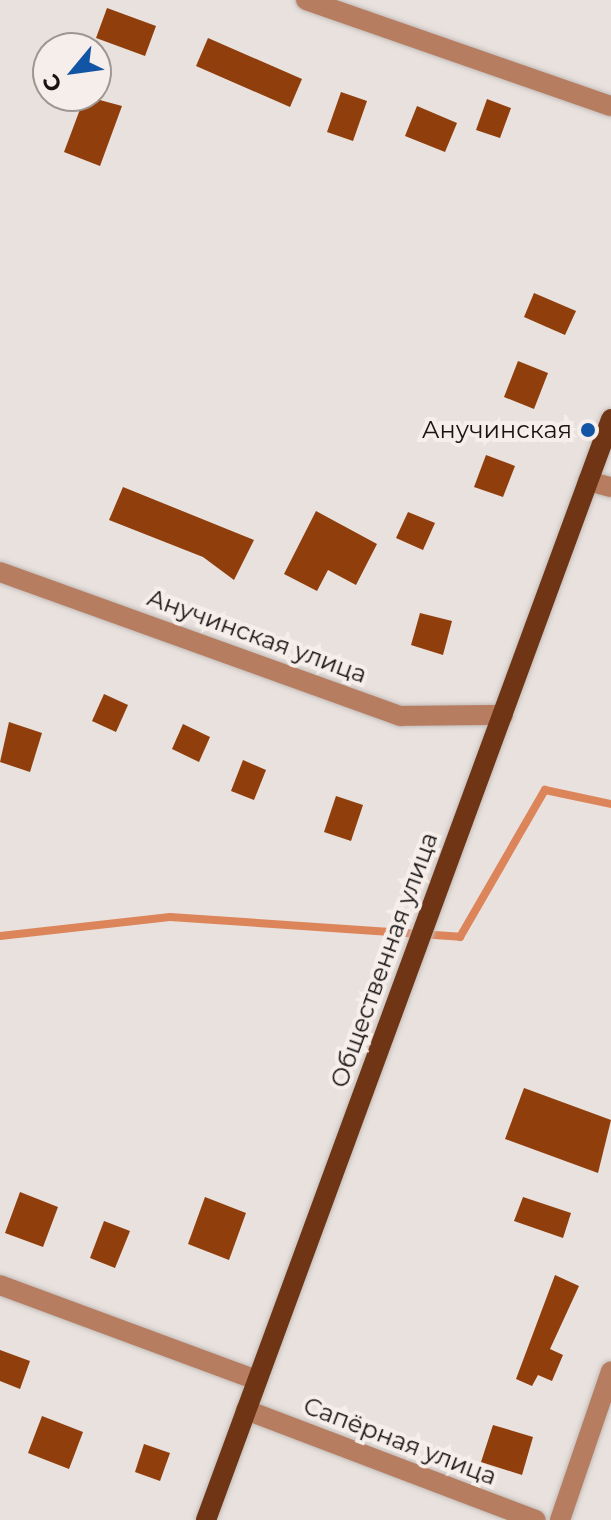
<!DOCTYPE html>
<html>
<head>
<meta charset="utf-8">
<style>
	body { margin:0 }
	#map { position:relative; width:611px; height:1520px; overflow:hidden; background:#e8e1dd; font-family:Montserrat,sans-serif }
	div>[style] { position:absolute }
	.stream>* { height:8px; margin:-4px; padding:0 4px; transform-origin:4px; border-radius:4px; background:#dd855a }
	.building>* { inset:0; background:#8f3e0c }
	.roads { filter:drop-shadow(0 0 2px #c2bcb9) drop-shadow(0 0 2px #c2bcb9) }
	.minor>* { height:20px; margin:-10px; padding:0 10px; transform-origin:10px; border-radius:10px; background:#b77d61 }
	.major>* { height:20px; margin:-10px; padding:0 10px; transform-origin:10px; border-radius:10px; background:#6f3515 }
	.dots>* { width:22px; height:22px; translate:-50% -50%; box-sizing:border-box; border:4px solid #f6eeea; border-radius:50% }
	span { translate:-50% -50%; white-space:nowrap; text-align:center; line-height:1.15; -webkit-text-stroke:8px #f6eeea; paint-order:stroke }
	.poi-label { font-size:24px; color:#171413 }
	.right { translate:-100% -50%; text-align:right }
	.street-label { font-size:24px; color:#171413 }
	.north { position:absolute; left:32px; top:32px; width:80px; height:80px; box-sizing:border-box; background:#f6eeea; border:2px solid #9d9794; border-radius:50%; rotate:241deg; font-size:22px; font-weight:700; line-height:32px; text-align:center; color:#171413 }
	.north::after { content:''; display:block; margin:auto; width:28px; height:36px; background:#1355a5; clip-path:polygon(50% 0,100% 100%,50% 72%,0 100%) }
</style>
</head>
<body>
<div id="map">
	<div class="stream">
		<div style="left:0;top:936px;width:171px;rotate:-6.4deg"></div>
		<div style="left:170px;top:917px;width:291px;rotate:3.9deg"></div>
		<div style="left:460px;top:937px;width:170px;rotate:-60deg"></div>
		<div style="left:545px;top:790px;width:67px;rotate:12deg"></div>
	</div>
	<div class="building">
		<div style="clip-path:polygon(107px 8px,156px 26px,145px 56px,96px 38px)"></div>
		<div style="clip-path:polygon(208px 38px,302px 79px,290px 107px,196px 66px)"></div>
		<div style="clip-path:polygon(341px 92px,367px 101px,353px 141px,327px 132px)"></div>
		<div style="clip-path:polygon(85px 96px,122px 106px,100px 166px,64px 152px)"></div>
		<div style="clip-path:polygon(487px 99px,511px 108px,500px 138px,476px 130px)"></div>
		<div style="clip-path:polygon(417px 106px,457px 123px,445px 152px,405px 136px)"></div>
		<div style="clip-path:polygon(534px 293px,576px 311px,565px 335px,524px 317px)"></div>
		<div style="clip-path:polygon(518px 361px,548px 373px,534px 409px,504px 397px)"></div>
		<div style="clip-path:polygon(486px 455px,515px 466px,503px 497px,474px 487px)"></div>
		<div style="clip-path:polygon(123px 487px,254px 540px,234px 580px,203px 557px,109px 520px)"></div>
		<div style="clip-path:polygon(316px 511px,377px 544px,356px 585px,328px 570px,317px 591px,284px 574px)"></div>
		<div style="clip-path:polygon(408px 512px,435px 523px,423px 550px,396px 538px)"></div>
		<div style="clip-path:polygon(420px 613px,452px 621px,443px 655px,411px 645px)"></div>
		<div style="clip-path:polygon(104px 694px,128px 705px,116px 732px,92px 721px)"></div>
		<div style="clip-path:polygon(9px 722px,42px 733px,30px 772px,0 762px)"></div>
		<div style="clip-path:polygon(183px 724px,210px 737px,199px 762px,172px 749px)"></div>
		<div style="clip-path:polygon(243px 760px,266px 770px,254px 800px,231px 791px)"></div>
		<div style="clip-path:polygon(336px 796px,363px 805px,351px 841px,324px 832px)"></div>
		<div style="clip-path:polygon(524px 1088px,611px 1120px,598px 1173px,505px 1139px)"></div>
		<div style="clip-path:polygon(20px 1192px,58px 1207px,43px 1247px,5px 1233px)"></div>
		<div style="clip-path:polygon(205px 1197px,246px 1213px,229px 1260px,188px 1244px)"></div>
		<div style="clip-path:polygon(523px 1197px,571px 1213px,563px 1238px,514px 1221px)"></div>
		<div style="clip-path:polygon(104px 1221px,130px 1231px,115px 1268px,90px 1258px)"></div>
		<div style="clip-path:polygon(555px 1275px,579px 1286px,550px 1349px,563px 1355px,552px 1381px,538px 1375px,532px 1386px,516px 1379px)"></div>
		<div style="clip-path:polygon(0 1350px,30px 1361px,20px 1389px,0 1381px)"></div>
		<div style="clip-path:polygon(42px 1416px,83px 1432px,69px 1469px,28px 1453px)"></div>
		<div style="clip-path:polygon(493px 1425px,533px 1437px,522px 1475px,481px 1462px)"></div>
		<div style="clip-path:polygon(144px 1444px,170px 1453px,160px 1481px,135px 1472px)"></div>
	</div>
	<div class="roads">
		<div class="minor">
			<div style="left:306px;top:0;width:323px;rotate:19.2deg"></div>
			<div style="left:588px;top:481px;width:24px;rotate:15deg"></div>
			<div style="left:0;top:572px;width:426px;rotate:19.8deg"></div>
			<div style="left:401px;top:716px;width:102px;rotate:-0.6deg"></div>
			<div style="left:0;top:1285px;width:274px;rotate:20.3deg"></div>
			<div style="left:246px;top:1410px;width:310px;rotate:20.8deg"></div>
			<div style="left:560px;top:1520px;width:157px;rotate:-71.1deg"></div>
		</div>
		<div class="major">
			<div style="left:206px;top:1520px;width:1173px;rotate:-69.8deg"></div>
		</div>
	</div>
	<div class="dots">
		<div style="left:588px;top:430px;background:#1355a5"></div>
	</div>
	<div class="poi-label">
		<span class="right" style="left:572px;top:430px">Анучинская</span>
	</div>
	<div class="street-label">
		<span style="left:257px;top:636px;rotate:20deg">Анучинская улица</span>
		<span style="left:384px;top:960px;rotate:-70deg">Общественная улица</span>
		<span style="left:400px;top:1441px;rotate:21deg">Сапёрная улица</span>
	</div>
	<div class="north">С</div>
</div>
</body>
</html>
